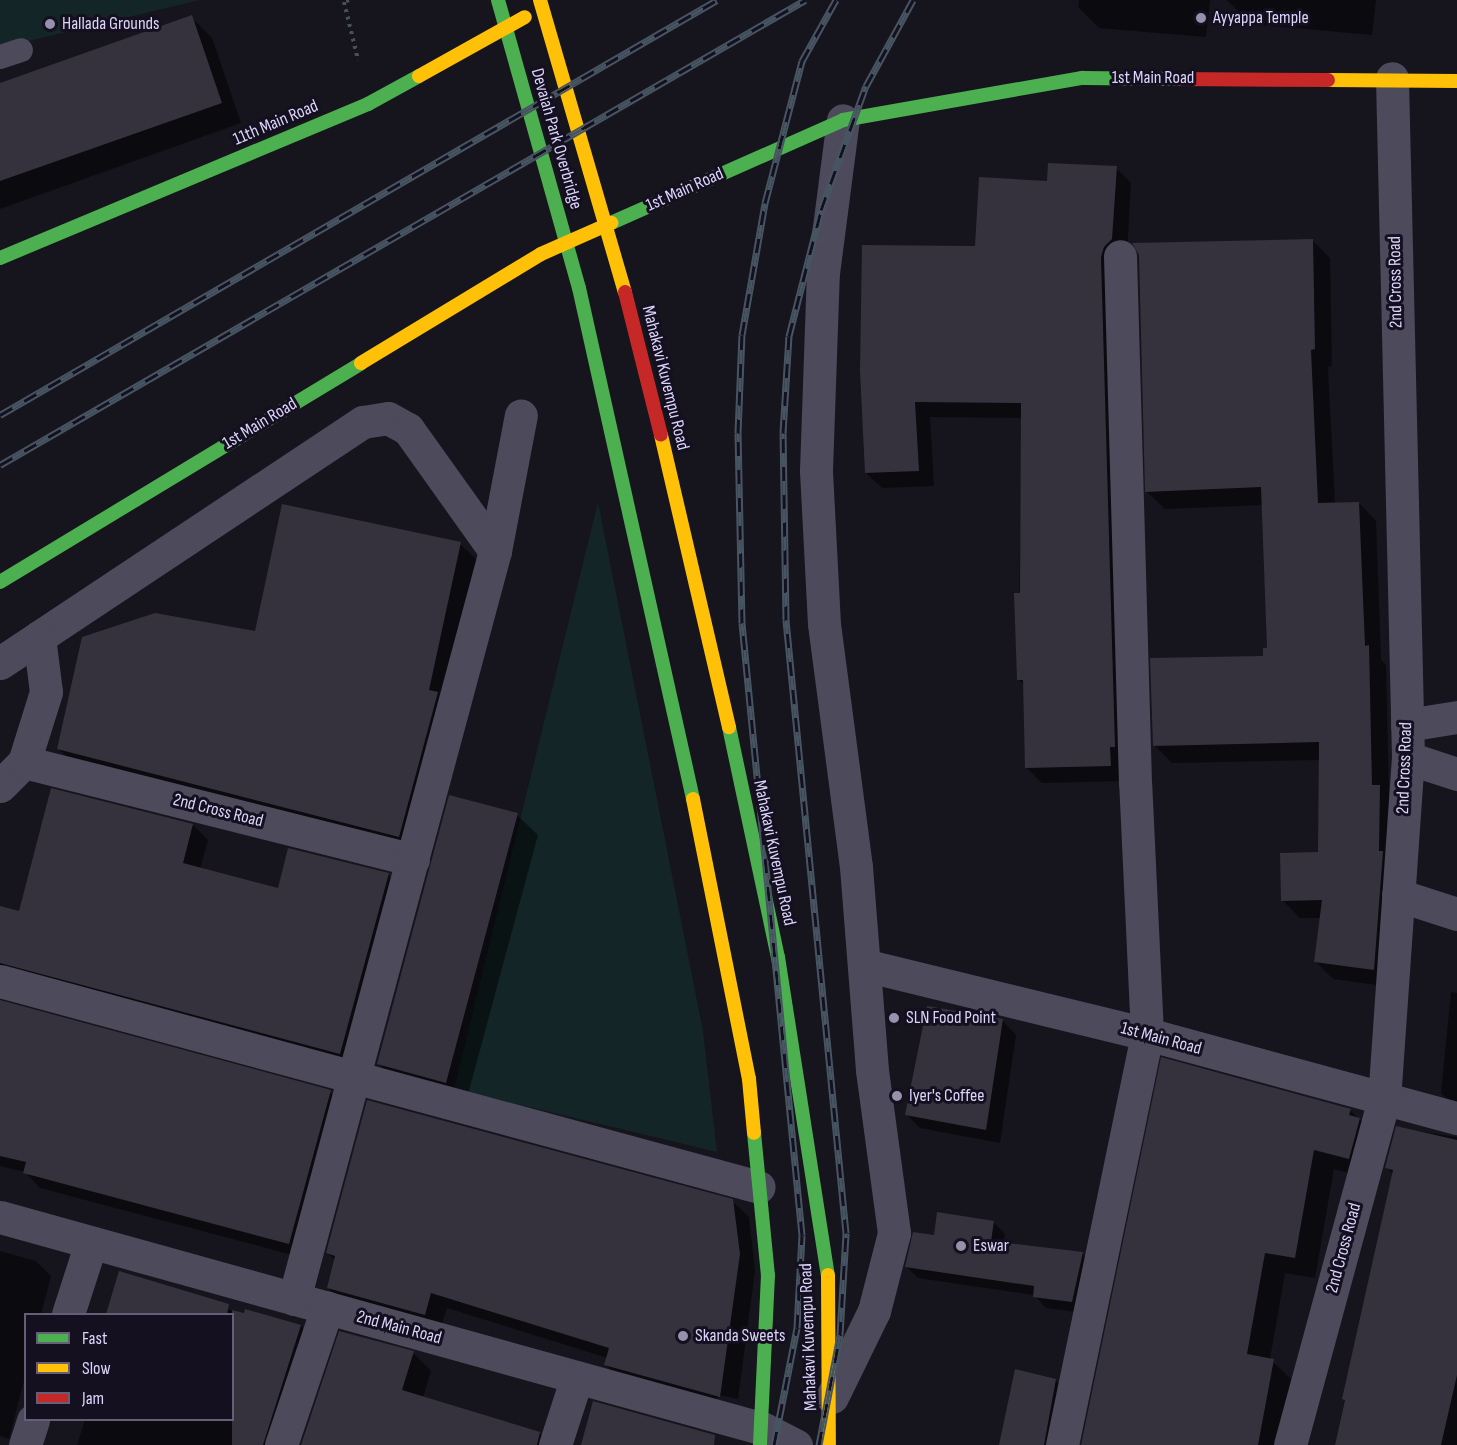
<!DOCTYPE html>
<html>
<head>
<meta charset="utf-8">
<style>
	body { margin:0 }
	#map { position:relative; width:1457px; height:1445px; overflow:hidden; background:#16141c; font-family:"Sofia Sans Condensed",sans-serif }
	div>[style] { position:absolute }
	.green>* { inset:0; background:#142527 }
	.shadow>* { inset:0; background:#0007 }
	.building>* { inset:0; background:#35323e }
	.path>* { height:4px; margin-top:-2px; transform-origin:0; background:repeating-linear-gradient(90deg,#48505c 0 3px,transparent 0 7.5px) }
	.lane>* { height:24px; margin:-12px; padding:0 12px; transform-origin:12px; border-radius:12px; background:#4c4a5b }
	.street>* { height:33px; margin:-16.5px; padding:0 16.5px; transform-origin:16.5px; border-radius:16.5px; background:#4c4a5b }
	.fast>* { height:14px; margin:-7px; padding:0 7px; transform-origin:7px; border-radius:7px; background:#4caf50 }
	.slow>* { height:14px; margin:-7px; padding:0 7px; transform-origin:7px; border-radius:7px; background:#ffc107 }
	.jam>* { height:14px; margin:-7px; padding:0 7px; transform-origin:7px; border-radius:7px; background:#c62828 }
	.rail>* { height:7px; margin-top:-3.5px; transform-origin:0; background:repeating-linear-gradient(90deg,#141020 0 14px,#475563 0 28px); box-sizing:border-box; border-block:2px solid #475563 }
	.dots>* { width:16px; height:16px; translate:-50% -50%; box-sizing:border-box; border:3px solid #141020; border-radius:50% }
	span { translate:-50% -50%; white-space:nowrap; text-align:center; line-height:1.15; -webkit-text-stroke:6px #141020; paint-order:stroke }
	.poi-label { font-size:18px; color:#dcd4fa }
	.left { translate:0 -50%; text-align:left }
	.street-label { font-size:18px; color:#dcd4fa }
	.legend { position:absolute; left:24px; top:1313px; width:210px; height:108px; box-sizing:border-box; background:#141020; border:2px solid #645e77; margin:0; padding:8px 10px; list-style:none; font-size:18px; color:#dcd4fa }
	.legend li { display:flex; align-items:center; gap:12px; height:30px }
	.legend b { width:30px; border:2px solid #645e77 }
</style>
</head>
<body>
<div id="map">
	<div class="green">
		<div style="clip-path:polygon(0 0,200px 0,0 48px)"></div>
		<div style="clip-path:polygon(598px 502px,703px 1031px,717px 1152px,454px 1089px)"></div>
	</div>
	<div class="shadow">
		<div style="clip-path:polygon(1079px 0,1210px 0,1206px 37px,1099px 28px,1078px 7px)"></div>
		<div style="clip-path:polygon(1227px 0,1376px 0,1372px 35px,1251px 24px)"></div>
		<div style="clip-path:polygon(191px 17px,212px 38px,241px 123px,0 209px,0 84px)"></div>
		<div style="clip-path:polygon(1116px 168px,1131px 183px,1127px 255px,1126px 781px,1042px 783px,1026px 767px,1025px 686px,1018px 679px,1022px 418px,930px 417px,934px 486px,882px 488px,866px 473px,976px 248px,1048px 183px)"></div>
		<div style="clip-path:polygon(1313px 241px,1330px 258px,1332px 366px,1328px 367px,1335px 504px,1359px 503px,1376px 521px,1381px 660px,1386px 665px,1389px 796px,1397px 804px,1391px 987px,1333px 979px,1316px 962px,1321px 918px,1300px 918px,1283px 901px,1320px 854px,1320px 760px,1172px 763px,1154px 745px,1265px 657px,1268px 650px,1263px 505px,1165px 509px,1147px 492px)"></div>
		<div style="clip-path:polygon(460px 544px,481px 564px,419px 857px,79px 770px,59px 749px,257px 632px)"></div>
		<div style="clip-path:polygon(517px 815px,538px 835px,466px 1102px,399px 1084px,378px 1063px)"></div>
		<div style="clip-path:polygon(193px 825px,208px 840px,200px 869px,279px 890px,388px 875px,403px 890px,355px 1068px,0 988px,0 908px,20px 913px)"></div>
		<div style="clip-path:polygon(1451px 992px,1457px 993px,1457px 1109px,1441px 1093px)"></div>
		<div style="clip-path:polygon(0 1002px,330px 1092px,345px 1107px,304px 1258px,40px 1188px,25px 1172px,0 1166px)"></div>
		<div style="clip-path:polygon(1002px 1020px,1016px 1035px,1000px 1143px,920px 1128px,906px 1114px)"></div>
		<div style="clip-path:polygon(1162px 1059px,1350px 1110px,1380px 1140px,1369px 1178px,1334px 1169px,1315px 1278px,1285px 1273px,1270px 1359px,1293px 1381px,1282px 1445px,1083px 1445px)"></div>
		<div style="clip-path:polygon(1397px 1128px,1457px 1137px,1457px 1445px,1335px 1445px,1394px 1175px,1387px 1168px)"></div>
		<div style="clip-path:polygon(732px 1201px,749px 1217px,755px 1271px,738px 1399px,718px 1395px,715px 1406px,621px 1381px,606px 1365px,608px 1358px,447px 1308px,440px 1330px,344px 1304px,328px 1288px,336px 1261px,327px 1253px)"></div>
		<div style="clip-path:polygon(993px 1222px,1005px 1234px,1003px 1244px,1082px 1253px,1094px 1265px,1084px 1313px,1046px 1308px,1034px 1295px,918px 1278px,906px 1266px,935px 1236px)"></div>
		<div style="clip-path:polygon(0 1251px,36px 1261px,51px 1276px,41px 1314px,26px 1314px,26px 1373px,9px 1439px,0 1436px)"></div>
		<div style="clip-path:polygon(120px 1273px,245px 1315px,246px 1310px,301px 1326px,319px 1345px,285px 1445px,77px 1445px,85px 1420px,232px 1420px,232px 1314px,110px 1314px)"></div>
		<div style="clip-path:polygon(413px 1353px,431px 1371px,423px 1398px,539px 1433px,550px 1445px,302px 1445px)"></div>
		<div style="clip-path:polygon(1056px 1381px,1070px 1395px,1059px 1445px,1000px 1445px)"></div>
	</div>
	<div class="building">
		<div style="clip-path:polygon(192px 15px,222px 103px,0 181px,0 83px)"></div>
		<div style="clip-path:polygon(1048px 163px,1117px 166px,1112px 239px,1104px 247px,1101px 257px,1115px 747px,1110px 747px,1111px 766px,1025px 768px,1023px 680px,1017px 680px,1014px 593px,1020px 593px,1021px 403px,915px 402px,919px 471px,865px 473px,860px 371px,862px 245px,975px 246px,979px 177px,1047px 181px)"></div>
		<div style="clip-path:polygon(1313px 239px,1315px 349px,1311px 350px,1318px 503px,1359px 502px,1365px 646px,1369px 645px,1372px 785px,1380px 785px,1379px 851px,1383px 851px,1374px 970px,1314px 962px,1322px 900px,1281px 901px,1280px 853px,1318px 852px,1319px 742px,1153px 746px,1150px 658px,1263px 656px,1263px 648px,1267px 648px,1261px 487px,1145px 492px,1139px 255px,1132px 243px)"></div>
		<div style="clip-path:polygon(282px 504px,461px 542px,429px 690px,438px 692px,399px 837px,57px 749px,82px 637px,155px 613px,255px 631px)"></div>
		<div style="clip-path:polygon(51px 788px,193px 824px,183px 863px,278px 888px,288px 848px,389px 873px,340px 1054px,0 963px,0 906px,19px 911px)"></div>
		<div style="clip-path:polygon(449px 795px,518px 813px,446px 1083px,377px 1064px)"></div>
		<div style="clip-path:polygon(0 1000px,331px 1090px,289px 1244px,23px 1173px,26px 1162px,0 1156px)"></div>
		<div style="clip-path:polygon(927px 1006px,1003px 1019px,986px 1130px,905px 1115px)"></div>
		<div style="clip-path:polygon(1161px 1057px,1351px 1109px,1349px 1115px,1360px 1118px,1349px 1159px,1314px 1150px,1295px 1258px,1265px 1253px,1247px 1354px,1274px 1359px,1258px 1445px,1081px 1445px)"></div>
		<div style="clip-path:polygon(367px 1100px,733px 1199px,740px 1254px,720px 1397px,604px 1365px,609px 1348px,431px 1293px,425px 1315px,327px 1288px,335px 1256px,326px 1253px)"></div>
		<div style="clip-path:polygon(1396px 1126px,1457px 1140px,1457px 1375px,1441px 1445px,1335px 1445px,1345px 1400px,1342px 1399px,1393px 1170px,1385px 1168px)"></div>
		<div style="clip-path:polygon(937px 1212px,994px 1221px,991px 1241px,1083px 1252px,1072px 1302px,1033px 1297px,1034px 1286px,905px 1267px,913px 1232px,934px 1235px)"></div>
		<div style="clip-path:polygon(119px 1271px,229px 1304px,227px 1314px,106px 1314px)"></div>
		<div style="clip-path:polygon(245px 1309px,301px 1325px,263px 1445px,232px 1445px,232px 1310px,244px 1313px)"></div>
		<div style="clip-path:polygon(339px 1331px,414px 1351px,402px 1390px,540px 1432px,537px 1445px,301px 1445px)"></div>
		<div style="clip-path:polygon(1015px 1369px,1056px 1379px,1044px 1445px,999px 1445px)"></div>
		<div style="clip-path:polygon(593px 1401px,715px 1435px,714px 1445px,581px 1445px)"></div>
	</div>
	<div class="path">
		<div style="left:349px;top:0;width:5px;rotate:158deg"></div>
		<div style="left:344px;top:2px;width:60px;rotate:76.4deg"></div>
	</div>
	<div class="lane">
		<div style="left:0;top:57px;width:22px;rotate:-18deg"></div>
	</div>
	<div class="street">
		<div style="left:39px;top:637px;width:389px;rotate:-33.6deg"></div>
		<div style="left:363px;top:422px;width:25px;rotate:-9deg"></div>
		<div style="left:388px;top:418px;width:23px;rotate:29deg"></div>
		<div style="left:408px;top:429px;width:150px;rotate:54.5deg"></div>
		<div style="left:0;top:663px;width:47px;rotate:-33.7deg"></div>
		<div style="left:39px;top:637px;width:55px;rotate:82.7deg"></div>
		<div style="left:46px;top:692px;width:73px;rotate:107.4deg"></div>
		<div style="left:24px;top:762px;width:34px;rotate:135deg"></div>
		<div style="left:1407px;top:725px;width:51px;rotate:-9.1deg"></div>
		<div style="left:1408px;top:758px;width:52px;rotate:18.1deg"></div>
		<div style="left:24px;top:762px;width:401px;rotate:14.1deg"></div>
		<div style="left:1398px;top:895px;width:62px;rotate:17.9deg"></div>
		<div style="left:864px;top:965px;width:291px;rotate:13.7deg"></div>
		<div style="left:1147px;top:1034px;width:321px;rotate:15.2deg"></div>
		<div style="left:0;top:981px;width:786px;rotate:15.18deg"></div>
		<div style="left:0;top:1217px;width:793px;rotate:15.51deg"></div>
		<div style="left:764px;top:1429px;width:36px;rotate:27deg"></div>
		<div style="left:294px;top:1299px;width:775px;rotate:-74.96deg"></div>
		<div style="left:495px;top:551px;width:138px;rotate:-79.2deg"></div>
		<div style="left:68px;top:1314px;width:75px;rotate:-72.1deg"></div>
		<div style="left:832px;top:1397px;width:96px;rotate:-64deg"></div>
		<div style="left:874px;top:1311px;width:81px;rotate:-75.6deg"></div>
		<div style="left:894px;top:1233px;width:164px;rotate:-97.7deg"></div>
		<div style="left:872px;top:1070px;width:204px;rotate:-94.5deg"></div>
		<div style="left:856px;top:867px;width:245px;rotate:-97.5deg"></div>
		<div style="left:824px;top:624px;width:154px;rotate:-93deg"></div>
		<div style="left:816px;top:470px;width:197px;rotate:-88deg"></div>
		<div style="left:823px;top:273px;width:154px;rotate:-82.6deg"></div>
		<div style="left:25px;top:1445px;width:26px;rotate:-72deg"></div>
		<div style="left:281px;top:1445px;width:145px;rotate:-71.4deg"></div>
		<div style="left:555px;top:1445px;width:71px;rotate:-72.1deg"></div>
		<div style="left:1062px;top:1445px;width:420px;rotate:-78.3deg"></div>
		<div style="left:1147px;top:1034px;width:251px;rotate:-92.7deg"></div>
		<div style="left:1135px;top:783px;width:527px;rotate:-91.63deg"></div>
		<div style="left:1290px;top:1445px;width:358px;rotate:-74.8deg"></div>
		<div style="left:1384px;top:1100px;width:343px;rotate:-86deg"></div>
		<div style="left:1408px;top:758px;width:680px;rotate:-91.35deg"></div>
	</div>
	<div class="fast">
		<div style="left:498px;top:0;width:299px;rotate:74.3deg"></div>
		<div style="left:579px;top:288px;width:524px;rotate:77.42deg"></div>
		<div style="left:611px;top:223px;width:254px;rotate:-23.9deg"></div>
		<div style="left:843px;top:120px;width:243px;rotate:-10deg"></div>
		<div style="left:1082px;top:78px;width:97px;rotate:0.6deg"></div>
		<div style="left:0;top:258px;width:399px;rotate:-22.7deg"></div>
		<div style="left:368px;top:104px;width:58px;rotate:-28.8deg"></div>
		<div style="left:0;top:582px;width:422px;rotate:-31.2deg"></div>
		<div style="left:729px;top:727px;width:235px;rotate:78deg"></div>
		<div style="left:778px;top:957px;width:322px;rotate:81.1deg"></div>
		<div style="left:754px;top:1133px;width:143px;rotate:84.4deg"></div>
		<div style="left:768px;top:1275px;width:170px;rotate:92.7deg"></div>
	</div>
	<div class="slow">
		<div style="left:540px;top:0;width:304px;rotate:73.8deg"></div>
		<div style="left:419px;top:76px;width:121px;rotate:-29.1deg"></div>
		<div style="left:1328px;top:80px;width:129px;rotate:0.4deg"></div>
		<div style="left:361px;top:363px;width:210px;rotate:-31.2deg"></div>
		<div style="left:541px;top:254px;width:77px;rotate:-23.9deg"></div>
		<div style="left:661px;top:435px;width:300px;rotate:76.9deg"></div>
		<div style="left:693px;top:799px;width:286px;rotate:78.7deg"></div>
		<div style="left:749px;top:1079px;width:54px;rotate:84.7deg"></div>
		<div style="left:828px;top:1275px;width:170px;rotate:89.7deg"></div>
	</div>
	<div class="jam">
		<div style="left:1179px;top:79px;width:149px;rotate:0.4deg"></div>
		<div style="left:625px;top:292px;width:147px;rotate:75.9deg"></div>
	</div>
	<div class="rail">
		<div style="left:0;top:415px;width:828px;rotate:-30.06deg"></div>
		<div style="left:0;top:465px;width:930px;rotate:-30.01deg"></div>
		<div style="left:774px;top:1445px;width:119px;rotate:-78.9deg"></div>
		<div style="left:797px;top:1328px;width:93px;rotate:-86.9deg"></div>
		<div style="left:802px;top:1235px;width:615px;rotate:-95.6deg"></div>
		<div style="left:742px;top:623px;width:190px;rotate:-91.2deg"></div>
		<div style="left:738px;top:433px;width:98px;rotate:-87.7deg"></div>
		<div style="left:742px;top:335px;width:134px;rotate:-80.1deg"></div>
		<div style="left:765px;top:203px;width:147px;rotate:-75.4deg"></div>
		<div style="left:802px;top:61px;width:70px;rotate:-60.9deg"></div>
		<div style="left:819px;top:1445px;width:112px;rotate:-79.2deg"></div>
		<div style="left:840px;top:1335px;width:102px;rotate:-86.6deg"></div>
		<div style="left:846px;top:1233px;width:616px;rotate:-95.59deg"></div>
		<div style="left:786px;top:620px;width:187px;rotate:-90.9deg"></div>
		<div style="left:783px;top:433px;width:97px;rotate:-86.5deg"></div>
		<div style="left:789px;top:336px;width:130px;rotate:-75.7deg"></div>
		<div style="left:821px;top:210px;width:132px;rotate:-70.1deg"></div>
		<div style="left:866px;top:86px;width:98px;rotate:-61.3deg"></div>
	</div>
	<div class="dots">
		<div style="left:1201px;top:18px;background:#9791ac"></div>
		<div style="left:50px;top:24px;background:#9791ac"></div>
		<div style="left:894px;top:1018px;background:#9791ac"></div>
		<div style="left:897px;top:1096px;background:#9791ac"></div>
		<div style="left:961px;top:1246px;background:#9791ac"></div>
		<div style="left:683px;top:1336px;background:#9791ac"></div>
	</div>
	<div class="poi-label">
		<span class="left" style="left:1213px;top:18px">Ayyappa Temple</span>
		<span class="left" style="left:62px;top:24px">Hallada Grounds</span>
		<span class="left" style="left:906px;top:1018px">SLN Food Point</span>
		<span class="left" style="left:909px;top:1096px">Iyer's Coffee</span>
		<span class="left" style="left:973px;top:1246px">Eswar</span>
		<span class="left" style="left:695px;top:1336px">Skanda Sweets</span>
	</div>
	<div class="street-label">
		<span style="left:1153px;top:78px">1st Main Road</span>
		<span style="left:276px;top:123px;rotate:-23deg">11th Main Road</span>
		<span style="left:556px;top:139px;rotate:74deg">Devaiah Park Overbridge</span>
		<span style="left:685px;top:190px;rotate:-24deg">1st Main Road</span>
		<span style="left:1396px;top:282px;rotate:-91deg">2nd Cross Road</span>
		<span style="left:665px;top:378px;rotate:76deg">Mahakavi Kuvempu Road</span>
		<span style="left:260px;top:424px;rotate:-31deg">1st Main Road</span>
		<span style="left:1405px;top:768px;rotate:-88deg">2nd Cross Road</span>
		<span style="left:218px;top:811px;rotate:14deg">2nd Cross Road</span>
		<span style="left:774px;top:853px;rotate:78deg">Mahakavi Kuvempu Road</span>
		<span style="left:1161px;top:1039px;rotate:15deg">1st Main Road</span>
		<span style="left:1344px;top:1248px;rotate:-75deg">2nd Cross Road</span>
		<span style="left:399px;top:1328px;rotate:15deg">2nd Main Road</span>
		<span style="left:809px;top:1337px;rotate:-92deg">Mahakavi Kuvempu Road</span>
	</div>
	<ul class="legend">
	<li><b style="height:8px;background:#4caf50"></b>Fast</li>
	<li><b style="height:8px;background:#ffc107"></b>Slow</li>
	<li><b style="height:8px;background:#c62828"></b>Jam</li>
	</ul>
</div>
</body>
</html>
